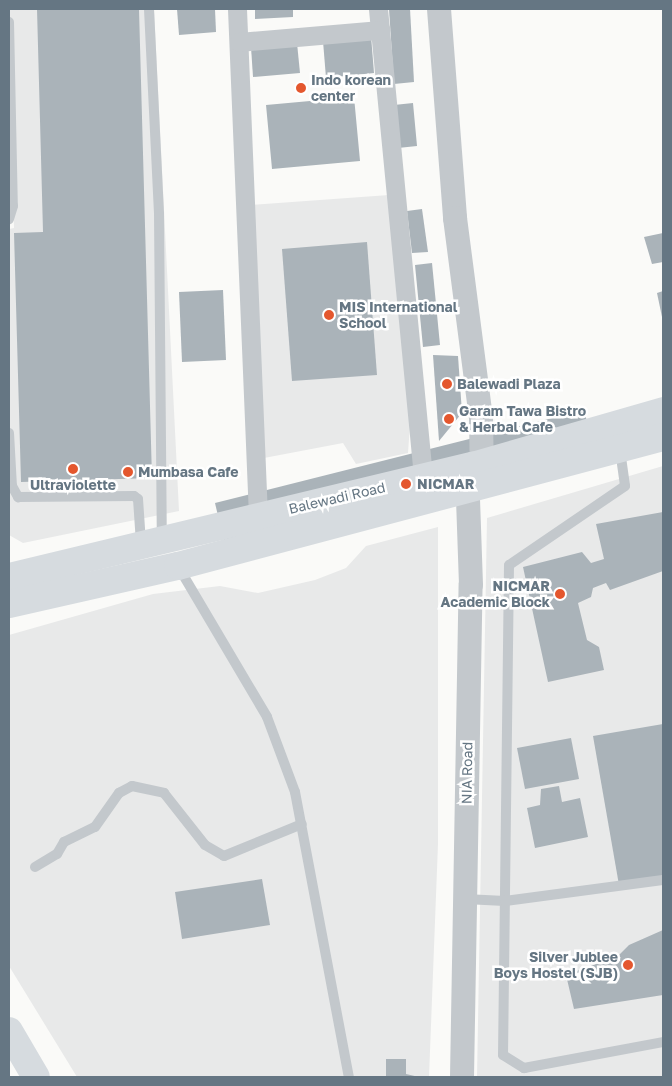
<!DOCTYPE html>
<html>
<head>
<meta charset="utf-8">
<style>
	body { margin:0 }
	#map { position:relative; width:672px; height:1086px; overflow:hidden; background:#fafaf8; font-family:"Golos Text",sans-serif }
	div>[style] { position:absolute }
	.built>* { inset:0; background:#e8e9e9 }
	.building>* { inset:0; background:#aab3b9 }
	.service>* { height:10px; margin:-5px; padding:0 5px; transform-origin:5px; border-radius:5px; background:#c3c8cc }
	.minor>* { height:19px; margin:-9.5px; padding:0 9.5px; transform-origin:9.5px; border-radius:9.5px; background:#c3c8cc }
	.tertiary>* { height:24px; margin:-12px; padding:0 12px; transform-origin:12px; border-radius:12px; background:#c3c8cc }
	.secondary>* { height:28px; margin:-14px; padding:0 14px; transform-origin:14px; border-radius:14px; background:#d6dbdf }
	.primary>* { height:28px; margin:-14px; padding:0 14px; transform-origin:14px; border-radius:14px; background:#d6dbdf }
	.dots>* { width:14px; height:14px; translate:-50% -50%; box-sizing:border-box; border:2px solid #fff; border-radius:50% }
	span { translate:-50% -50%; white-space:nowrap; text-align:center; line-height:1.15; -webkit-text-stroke:5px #fff; paint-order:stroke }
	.poi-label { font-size:14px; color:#657683; font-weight:700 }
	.left { translate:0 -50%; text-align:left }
	.right { translate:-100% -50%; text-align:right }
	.street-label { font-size:14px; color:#657683 }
	.frame { position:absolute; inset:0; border:10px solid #657683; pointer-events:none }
</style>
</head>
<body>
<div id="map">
	<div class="built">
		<div style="clip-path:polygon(9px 9px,154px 9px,179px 511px,23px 543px,9px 535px,9px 229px,14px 228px)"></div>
		<div style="clip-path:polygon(389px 195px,410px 425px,408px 453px,356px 464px,343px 443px,264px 458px,252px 205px)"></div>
		<div style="clip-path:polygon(663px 466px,663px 1077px,477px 1077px,487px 518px)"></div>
		<div style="clip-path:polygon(438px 527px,438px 844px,429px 1077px,77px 1077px,9px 966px,9px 635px,153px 594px,220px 586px,258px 593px,315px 580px,346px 568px,366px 546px)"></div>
	</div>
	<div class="building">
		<div style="clip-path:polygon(37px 9px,139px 9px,152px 478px,21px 482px,14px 233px,43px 232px)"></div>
		<div style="clip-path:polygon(177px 9px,215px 9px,216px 32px,179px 35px)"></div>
		<div style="clip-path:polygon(255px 9px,293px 9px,293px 17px,255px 19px)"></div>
		<div style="clip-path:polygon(389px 9px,410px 9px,414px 82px,394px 84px)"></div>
		<div style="clip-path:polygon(371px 36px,374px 73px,326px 78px,323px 41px)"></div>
		<div style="clip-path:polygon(297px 43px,300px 73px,253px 77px,251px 47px)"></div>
		<div style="clip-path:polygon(354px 97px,360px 161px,272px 169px,266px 105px)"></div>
		<div style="clip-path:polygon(413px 103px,417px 146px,398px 148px,394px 105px)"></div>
		<div style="clip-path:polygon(422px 209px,428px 252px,412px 253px,407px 211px)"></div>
		<div style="clip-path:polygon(663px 233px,663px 262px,652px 264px,644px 237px)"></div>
		<div style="clip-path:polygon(367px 242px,377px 375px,292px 381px,282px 249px)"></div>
		<div style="clip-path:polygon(432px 263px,440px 345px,423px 347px,415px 265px)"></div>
		<div style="clip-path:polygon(223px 290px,226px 360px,182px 362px,179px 292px)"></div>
		<div style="clip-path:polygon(663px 291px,663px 317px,662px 317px,657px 293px)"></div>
		<div style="clip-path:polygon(433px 355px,458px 356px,462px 413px,439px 441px)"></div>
		<div style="clip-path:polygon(584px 410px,598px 464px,228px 558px,215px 503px)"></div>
		<div style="clip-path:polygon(663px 512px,663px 571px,610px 590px,606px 583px,593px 588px,591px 597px,578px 603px,587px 640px,599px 647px,604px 670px,548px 682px,523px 567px,582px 552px,591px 563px,604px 559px,596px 524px)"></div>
		<div style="clip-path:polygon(663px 724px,663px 878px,619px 885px,593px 736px)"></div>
		<div style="clip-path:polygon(571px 738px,579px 779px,525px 789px,517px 748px)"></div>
		<div style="clip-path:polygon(559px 786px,562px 802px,580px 798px,588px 837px,535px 848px,527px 808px,540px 805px,541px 789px)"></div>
		<div style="clip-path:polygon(262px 879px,270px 925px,182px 939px,175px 892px)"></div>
		<div style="clip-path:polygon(663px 930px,663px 995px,574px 1009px,566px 975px,618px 956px,629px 945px)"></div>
		<div style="clip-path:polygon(386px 1059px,406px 1059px,406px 1074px,419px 1077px,386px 1077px)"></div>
	</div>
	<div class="service">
		<div style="left:149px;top:9px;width:205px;rotate:87.2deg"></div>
		<div style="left:159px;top:214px;width:324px;rotate:89.5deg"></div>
		<div style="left:9px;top:22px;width:184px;rotate:88.8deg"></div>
		<div style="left:13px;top:206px;width:14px;rotate:107deg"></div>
		<div style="left:9px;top:433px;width:53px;rotate:86.8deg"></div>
		<div style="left:12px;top:486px;width:13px;rotate:61deg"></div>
		<div style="left:18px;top:497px;width:116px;rotate:-0.5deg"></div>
		<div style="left:134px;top:496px;width:5px;rotate:37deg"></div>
		<div style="left:138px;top:499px;width:44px;rotate:86.1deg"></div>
		<div style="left:620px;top:450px;width:36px;rotate:82deg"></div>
		<div style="left:625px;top:486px;width:140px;rotate:145.7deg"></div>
		<div style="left:509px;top:565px;width:490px;rotate:90.7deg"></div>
		<div style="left:503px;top:1055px;width:25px;rotate:32deg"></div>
		<div style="left:524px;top:1068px;width:141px;rotate:-10.6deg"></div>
		<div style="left:179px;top:568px;width:173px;rotate:59.4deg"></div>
		<div style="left:267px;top:717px;width:80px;rotate:69.5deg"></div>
		<div style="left:295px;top:792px;width:290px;rotate:79.3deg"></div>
		<div style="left:35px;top:867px;width:26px;rotate:-31deg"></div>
		<div style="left:57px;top:854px;width:14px;rotate:-60deg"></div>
		<div style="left:64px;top:842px;width:34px;rotate:-26deg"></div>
		<div style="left:95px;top:827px;width:42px;rotate:-54.8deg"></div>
		<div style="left:119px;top:793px;width:15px;rotate:-28deg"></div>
		<div style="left:132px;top:786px;width:33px;rotate:12deg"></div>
		<div style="left:164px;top:793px;width:66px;rotate:51.7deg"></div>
		<div style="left:205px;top:845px;width:22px;rotate:30deg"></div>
		<div style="left:224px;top:856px;width:84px;rotate:-22.3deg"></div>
		<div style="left:465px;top:899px;width:40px;rotate:2.9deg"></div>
		<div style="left:505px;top:901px;width:159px;rotate:-7.6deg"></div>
	</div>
	<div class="minor">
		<div style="left:237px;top:9px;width:507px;rotate:87.63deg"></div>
		<div style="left:378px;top:9px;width:471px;rotate:84.5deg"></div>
		<div style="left:239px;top:42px;width:142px;rotate:-4.9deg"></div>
	</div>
	<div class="tertiary">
		<div style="left:439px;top:9px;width:210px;rotate:85.6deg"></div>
		<div style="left:455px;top:218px;width:201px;rotate:82.6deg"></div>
		<div style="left:481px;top:417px;width:65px;rotate:89.1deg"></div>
		<div style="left:462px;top:1077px;width:492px;rotate:-89deg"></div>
		<div style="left:471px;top:585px;width:113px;rotate:-92deg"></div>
	</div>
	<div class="secondary">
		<div style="left:9px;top:577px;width:477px;rotate:-13.5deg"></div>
		<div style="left:473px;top:466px;width:198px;rotate:-16.1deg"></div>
		<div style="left:9px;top:604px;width:173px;rotate:-12.7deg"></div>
		<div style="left:178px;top:566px;width:502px;rotate:-14.89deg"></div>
	</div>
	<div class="primary">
		<div style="left:9px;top:1031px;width:53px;rotate:59.6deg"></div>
	</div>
	<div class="dots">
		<div style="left:301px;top:88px;background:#e4572e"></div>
		<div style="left:329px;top:315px;background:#e4572e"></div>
		<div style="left:447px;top:384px;background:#e4572e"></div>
		<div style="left:449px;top:419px;background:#e4572e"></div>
		<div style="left:73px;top:469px;background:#e4572e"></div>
		<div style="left:128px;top:472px;background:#e4572e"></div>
		<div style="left:406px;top:484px;background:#e4572e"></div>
		<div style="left:560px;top:594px;background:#e4572e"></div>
		<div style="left:628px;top:965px;background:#e4572e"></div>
	</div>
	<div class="poi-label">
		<span class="left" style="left:311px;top:88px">Indo korean<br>center</span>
		<span class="left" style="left:339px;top:315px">MIS International<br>School</span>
		<span class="left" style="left:457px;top:384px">Balewadi Plaza</span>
		<span class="left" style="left:459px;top:419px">Garam Tawa Bistro<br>&amp; Herbal Cafe</span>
		<span class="left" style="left:138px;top:472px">Mumbasa Cafe</span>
		<span class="left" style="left:417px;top:484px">NICMAR</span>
		<span style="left:73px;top:485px">Ultraviolette</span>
		<span class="right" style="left:550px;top:594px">NICMAR<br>Academic Block</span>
		<span class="right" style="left:618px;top:965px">Silver Jublee<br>Boys Hostel (SJB)</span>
	</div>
	<div class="street-label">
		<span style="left:337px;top:498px;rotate:-13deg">Balewadi Road</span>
		<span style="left:467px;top:773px;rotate:-89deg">NIA Road</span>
	</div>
	<div class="frame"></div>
</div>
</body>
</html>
